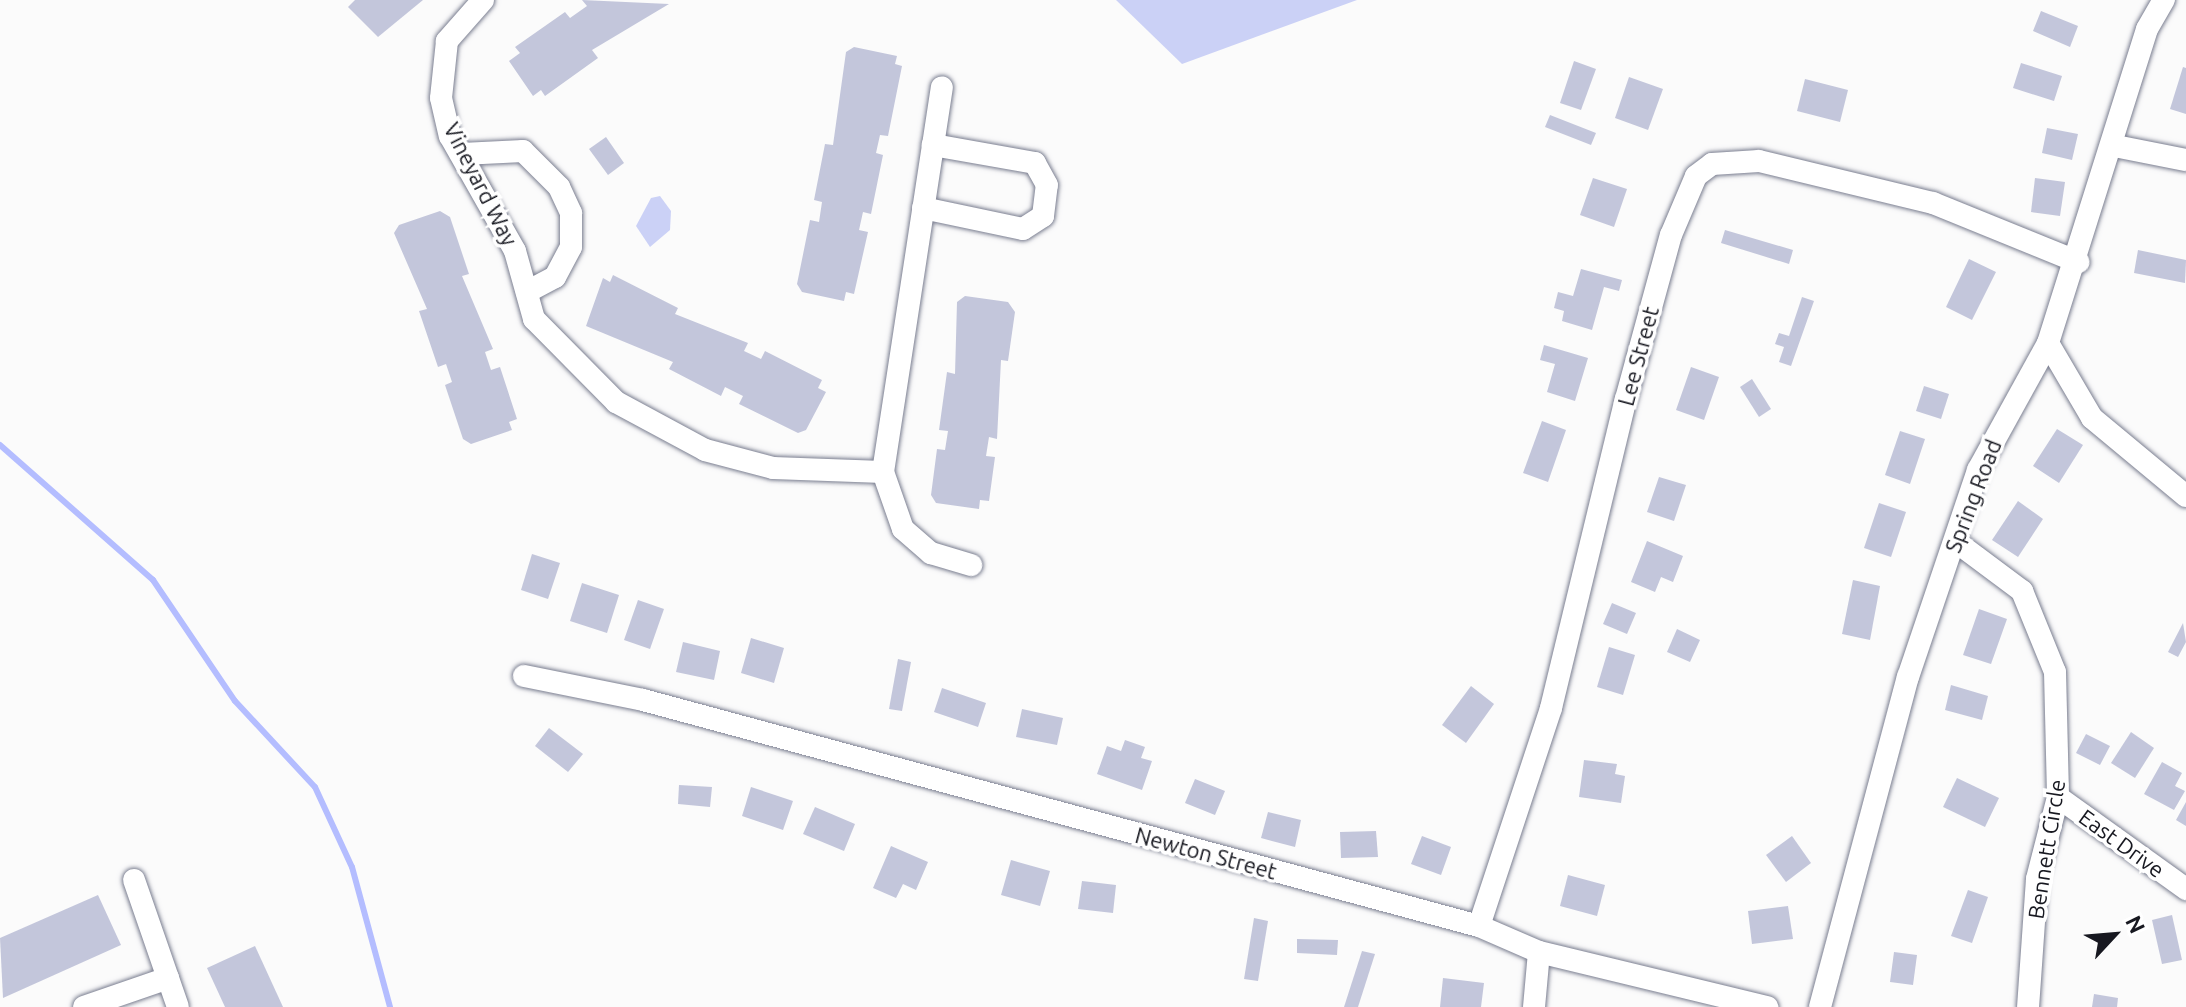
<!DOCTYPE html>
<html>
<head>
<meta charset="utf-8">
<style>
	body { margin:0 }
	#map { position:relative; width:2186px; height:1007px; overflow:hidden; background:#fbfbfb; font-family:Ubuntu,sans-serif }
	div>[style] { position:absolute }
	.green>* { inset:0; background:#cbd1f6 }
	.stream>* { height:6px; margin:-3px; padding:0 3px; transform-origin:3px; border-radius:3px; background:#b4bdff }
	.building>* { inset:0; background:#c3c6db }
	.roads { filter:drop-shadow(0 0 2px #7a7e90) drop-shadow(0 0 2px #7a7e90) }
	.minor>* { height:22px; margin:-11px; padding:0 11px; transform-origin:11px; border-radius:11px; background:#fff }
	span { translate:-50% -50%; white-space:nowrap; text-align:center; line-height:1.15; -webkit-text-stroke:7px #fff; paint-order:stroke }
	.street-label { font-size:22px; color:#171820 }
	.north { position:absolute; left:2074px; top:895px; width:80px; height:80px; -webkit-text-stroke:6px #fff; paint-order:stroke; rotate:64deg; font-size:22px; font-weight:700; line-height:32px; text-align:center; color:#171820 }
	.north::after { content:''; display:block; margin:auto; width:28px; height:36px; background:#171820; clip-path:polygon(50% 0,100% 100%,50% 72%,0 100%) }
</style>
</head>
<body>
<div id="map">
	<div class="green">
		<div style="clip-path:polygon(1116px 0,1357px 0,1182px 64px)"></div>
		<div style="clip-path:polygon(660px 196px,671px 211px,670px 230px,650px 247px,636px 226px,651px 198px)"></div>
	</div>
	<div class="stream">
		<div style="left:0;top:445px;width:204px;rotate:41.4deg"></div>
		<div style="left:153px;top:580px;width:146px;rotate:55.9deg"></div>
		<div style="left:235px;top:701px;width:117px;rotate:47.1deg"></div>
		<div style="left:315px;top:787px;width:88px;rotate:65.2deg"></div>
		<div style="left:352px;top:867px;width:145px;rotate:74.8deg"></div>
	</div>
	<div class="building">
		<div style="clip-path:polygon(355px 0,423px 0,378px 37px,348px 7px)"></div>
		<div style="clip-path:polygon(582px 0,669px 4px,592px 50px,598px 58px,545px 96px,541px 90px,533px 96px,509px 61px,520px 53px,515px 47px,565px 12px,570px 18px,587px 6px)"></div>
		<div style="clip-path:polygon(2041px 11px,2078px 26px,2070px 47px,2033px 31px)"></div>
		<div style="clip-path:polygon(854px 47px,897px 56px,895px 64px,902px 66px,888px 136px,880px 135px,876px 153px,883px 155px,871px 214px,863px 212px,859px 230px,868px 232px,854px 294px,846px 292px,844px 301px,802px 292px,797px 284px,810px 220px,819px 222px,822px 202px,814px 200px,825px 144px,833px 145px,846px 52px)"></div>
		<div style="clip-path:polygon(1574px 61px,1596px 69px,1581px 110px,1560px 103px)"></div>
		<div style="clip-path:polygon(2021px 63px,2062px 76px,2054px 101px,2013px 88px)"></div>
		<div style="clip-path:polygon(2183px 67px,2186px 68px,2186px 114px,2170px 109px)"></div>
		<div style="clip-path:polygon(1629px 77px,1663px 89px,1648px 130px,1615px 118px)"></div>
		<div style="clip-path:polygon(1805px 79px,1848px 90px,1840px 122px,1797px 111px)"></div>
		<div style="clip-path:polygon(1550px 115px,1596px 133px,1591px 145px,1545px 127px)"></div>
		<div style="clip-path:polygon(2047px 128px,2078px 134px,2072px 160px,2042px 153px)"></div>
		<div style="clip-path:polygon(606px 137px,624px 163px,608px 175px,589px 149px)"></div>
		<div style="clip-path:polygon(1593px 178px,1627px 189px,1614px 227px,1580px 215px)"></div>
		<div style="clip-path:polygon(2035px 178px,2065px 182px,2060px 216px,2031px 212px)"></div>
		<div style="clip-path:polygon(440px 211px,450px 217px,469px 274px,462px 276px,493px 349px,485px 352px,491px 370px,500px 367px,517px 419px,509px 422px,512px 430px,471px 444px,463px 439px,445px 385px,452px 382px,446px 364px,438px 367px,419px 311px,427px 309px,394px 233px,399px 225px)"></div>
		<div style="clip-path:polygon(1725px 230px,1793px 250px,1789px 264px,1721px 243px)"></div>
		<div style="clip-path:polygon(2138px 250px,2186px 260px,2185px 283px,2134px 273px)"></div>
		<div style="clip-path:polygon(1969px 259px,1996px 272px,1972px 320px,1946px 307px)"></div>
		<div style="clip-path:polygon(1581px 269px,1622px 280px,1619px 291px,1604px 287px,1592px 330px,1562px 321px,1564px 311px,1554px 308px,1558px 292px,1573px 296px)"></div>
		<div style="clip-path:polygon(613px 275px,678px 308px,675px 314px,748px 343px,744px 351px,761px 359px,765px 351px,822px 380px,818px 388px,826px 392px,806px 430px,798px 433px,739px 404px,743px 396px,725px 387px,721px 396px,669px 369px,673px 362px,586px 326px,603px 278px,610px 282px)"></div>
		<div style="clip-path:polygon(965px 296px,1008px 302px,1015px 312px,1008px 361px,1001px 360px,997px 439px,989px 437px,986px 456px,995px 457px,989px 501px,980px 500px,979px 509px,936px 503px,931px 495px,937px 449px,945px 450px,948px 431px,939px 430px,947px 372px,955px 374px,957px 302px)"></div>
		<div style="clip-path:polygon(1802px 297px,1814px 301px,1791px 366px,1779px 362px,1784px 347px,1775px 344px,1779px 333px,1789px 336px)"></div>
		<div style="clip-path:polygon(1544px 345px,1588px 358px,1575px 401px,1547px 392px,1555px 364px,1540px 360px)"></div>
		<div style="clip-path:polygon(1691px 367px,1719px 377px,1704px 420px,1676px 410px)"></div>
		<div style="clip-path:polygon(1752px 379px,1771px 409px,1759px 417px,1740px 387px)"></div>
		<div style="clip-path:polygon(1924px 386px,1949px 394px,1941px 419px,1916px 411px)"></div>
		<div style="clip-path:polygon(1542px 421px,1566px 430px,1548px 482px,1523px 473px)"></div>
		<div style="clip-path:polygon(2057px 429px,2083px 445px,2059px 483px,2033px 466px)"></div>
		<div style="clip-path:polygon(1900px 431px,1925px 439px,1910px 484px,1885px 475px)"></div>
		<div style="clip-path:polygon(1659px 477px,1686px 485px,1674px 521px,1647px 512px)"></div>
		<div style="clip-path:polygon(2018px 501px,2043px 519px,2018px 557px,1992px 540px)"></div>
		<div style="clip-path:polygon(1879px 503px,1906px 512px,1891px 557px,1864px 548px)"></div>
		<div style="clip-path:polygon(1647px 541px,1683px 556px,1673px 582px,1661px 577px,1655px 592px,1631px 582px)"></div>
		<div style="clip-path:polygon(532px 554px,560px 563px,548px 599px,521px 590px)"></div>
		<div style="clip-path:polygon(1853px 580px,1880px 586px,1870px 640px,1842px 634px)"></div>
		<div style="clip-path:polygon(582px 583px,619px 595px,607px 633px,570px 621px)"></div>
		<div style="clip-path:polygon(638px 600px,664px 609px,650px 649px,624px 640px)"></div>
		<div style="clip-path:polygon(1612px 603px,1636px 613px,1627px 634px,1603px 624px)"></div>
		<div style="clip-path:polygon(1979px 609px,2007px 619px,1991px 664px,1963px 655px)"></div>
		<div style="clip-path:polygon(2183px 623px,2186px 642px,2178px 657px,2168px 652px)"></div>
		<div style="clip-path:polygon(1677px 629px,1700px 640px,1690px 662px,1667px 652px)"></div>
		<div style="clip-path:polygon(751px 638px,784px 648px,774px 683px,741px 673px)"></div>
		<div style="clip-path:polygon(683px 642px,720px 651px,714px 680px,676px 672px)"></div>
		<div style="clip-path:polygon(1609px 647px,1635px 655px,1623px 695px,1597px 687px)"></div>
		<div style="clip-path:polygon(898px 659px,911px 662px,902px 711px,889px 709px)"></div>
		<div style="clip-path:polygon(1951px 685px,1988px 696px,1982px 720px,1945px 710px)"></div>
		<div style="clip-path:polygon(1471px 686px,1494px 704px,1466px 743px,1442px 725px)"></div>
		<div style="clip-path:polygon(942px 688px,986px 703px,978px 727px,934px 712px)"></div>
		<div style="clip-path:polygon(1022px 709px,1063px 718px,1057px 745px,1016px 737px)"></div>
		<div style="clip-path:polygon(549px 728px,583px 754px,568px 772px,535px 746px)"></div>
		<div style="clip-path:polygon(2131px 732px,2154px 748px,2135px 778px,2111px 763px)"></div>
		<div style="clip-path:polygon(2086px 734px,2110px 746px,2100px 765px,2076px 753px)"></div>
		<div style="clip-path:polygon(1125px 740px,1145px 747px,1141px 758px,1152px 761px,1142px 790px,1097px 774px,1107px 746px,1121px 751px)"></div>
		<div style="clip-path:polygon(1584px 760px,1617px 764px,1615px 774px,1625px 776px,1621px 803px,1579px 797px)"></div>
		<div style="clip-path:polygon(2162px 762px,2182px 773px,2175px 786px,2185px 791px,2174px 810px,2144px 794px)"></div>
		<div style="clip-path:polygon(1957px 778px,1999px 798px,1985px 827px,1943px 807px)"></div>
		<div style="clip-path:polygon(1195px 779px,1225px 791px,1215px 815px,1185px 803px)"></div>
		<div style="clip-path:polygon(679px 785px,712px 787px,710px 807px,678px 804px)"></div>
		<div style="clip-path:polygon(751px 787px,793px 801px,783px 830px,742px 816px)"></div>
		<div style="clip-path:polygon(2186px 802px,2186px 826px,2176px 820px)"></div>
		<div style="clip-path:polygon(815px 807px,855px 824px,844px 851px,803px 834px)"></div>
		<div style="clip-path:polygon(1268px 812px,1301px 820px,1295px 847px,1261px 838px)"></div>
		<div style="clip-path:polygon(1376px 831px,1378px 857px,1341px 858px,1340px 832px)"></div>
		<div style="clip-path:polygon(1422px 836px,1451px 847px,1441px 875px,1411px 864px)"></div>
		<div style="clip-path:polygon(1792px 836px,1811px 863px,1786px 882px,1766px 855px)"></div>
		<div style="clip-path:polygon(891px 846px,928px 862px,916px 890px,903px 884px,896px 898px,873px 888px)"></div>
		<div style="clip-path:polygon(1011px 860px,1050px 871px,1040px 906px,1001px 895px)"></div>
		<div style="clip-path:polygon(1568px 875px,1605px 885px,1597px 916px,1560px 906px)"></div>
		<div style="clip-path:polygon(1082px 881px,1116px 885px,1113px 913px,1078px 909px)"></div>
		<div style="clip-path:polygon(1968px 890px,1988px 897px,1972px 943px,1951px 936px)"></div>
		<div style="clip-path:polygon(98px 895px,121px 945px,3px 998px,0 938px)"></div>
		<div style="clip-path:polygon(1788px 906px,1793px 939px,1752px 944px,1748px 911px)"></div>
		<div style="clip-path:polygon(2172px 915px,2182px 960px,2162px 964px,2152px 920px)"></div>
		<div style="clip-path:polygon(1254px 918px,1268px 921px,1258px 981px,1244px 979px)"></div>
		<div style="clip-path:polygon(1297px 939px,1338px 940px,1337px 955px,1297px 953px)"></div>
		<div style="clip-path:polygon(255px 946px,283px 1007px,225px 1007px,207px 968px)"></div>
		<div style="clip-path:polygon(1362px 951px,1375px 954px,1358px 1007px,1344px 1007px)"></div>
		<div style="clip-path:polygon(1894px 952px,1917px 955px,1913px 985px,1890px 982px)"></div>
		<div style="clip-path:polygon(1443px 978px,1484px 983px,1481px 1007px,1440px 1007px)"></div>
		<div style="clip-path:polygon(2094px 994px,2118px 998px,2117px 1007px,2092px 1007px)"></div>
	</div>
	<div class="roads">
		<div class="minor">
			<div style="left:483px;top:0;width:55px;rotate:131.3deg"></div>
			<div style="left:447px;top:41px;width:57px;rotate:96deg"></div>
			<div style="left:441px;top:98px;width:39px;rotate:77deg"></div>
			<div style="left:450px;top:136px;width:132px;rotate:60.5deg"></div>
			<div style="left:515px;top:251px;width:71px;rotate:74.4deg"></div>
			<div style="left:534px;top:319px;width:117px;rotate:45.3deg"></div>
			<div style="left:616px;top:402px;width:101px;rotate:28.3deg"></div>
			<div style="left:705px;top:450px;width:70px;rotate:14.8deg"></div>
			<div style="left:773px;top:468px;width:110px;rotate:2.1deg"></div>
			<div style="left:883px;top:472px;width:389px;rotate:-81.3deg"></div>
			<div style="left:2115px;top:146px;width:72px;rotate:11.2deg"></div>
			<div style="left:462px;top:154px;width:61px;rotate:-2.8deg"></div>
			<div style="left:523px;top:151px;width:51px;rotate:45deg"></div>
			<div style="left:559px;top:187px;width:29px;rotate:65deg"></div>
			<div style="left:571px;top:213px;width:34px;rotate:90deg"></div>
			<div style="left:571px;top:247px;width:34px;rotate:118deg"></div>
			<div style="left:555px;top:277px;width:32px;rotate:152deg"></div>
			<div style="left:923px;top:208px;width:102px;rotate:11.9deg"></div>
			<div style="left:1023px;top:229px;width:24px;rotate:-33deg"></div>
			<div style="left:1043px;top:216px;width:31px;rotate:-83deg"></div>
			<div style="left:1047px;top:185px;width:25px;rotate:-119deg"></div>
			<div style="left:1035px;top:163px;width:104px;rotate:-170deg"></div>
			<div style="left:2048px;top:343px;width:87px;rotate:59.6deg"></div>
			<div style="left:2092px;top:418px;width:122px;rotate:39.7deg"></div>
			<div style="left:883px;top:472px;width:60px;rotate:70.7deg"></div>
			<div style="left:903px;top:529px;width:37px;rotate:41deg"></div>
			<div style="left:931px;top:553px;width:42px;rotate:16.7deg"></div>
			<div style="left:1955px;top:541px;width:84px;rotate:36.7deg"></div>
			<div style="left:2022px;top:591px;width:87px;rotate:67.8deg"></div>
			<div style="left:2055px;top:672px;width:125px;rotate:88.6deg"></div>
			<div style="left:2058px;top:797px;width:85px;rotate:104.4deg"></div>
			<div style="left:2037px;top:879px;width:128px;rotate:94deg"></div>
			<div style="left:524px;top:676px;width:121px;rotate:11.4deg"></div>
			<div style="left:643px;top:700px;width:866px;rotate:15.13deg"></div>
			<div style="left:1479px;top:926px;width:65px;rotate:23.4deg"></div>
			<div style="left:1539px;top:952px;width:235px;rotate:13.6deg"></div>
			<div style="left:2058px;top:797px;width:158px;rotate:35.7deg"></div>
			<div style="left:134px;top:880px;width:134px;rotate:70.9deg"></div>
			<div style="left:1479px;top:926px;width:230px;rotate:-71.7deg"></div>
			<div style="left:1551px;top:708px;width:318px;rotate:-76.4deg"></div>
			<div style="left:1626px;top:399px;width:170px;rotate:-74.7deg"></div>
			<div style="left:1671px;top:235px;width:64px;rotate:-67deg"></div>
			<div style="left:1696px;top:176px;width:20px;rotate:-37deg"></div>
			<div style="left:1712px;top:164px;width:47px;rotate:-3.7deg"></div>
			<div style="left:1759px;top:161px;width:179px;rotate:13.6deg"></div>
			<div style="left:1933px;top:203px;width:157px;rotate:22.1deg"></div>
			<div style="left:84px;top:1007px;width:89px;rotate:-19deg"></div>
			<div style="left:1534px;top:1007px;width:55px;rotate:-84.8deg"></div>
			<div style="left:1820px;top:1007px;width:342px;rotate:-75.1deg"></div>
			<div style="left:1908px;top:677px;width:219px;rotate:-71.3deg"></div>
			<div style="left:1978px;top:470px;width:145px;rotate:-61.1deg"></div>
			<div style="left:2048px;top:343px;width:329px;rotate:-72.5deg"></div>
			<div style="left:2147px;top:29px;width:34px;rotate:-60deg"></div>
		</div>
	</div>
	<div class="street-label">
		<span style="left:481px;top:184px;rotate:63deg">Vineyard Way</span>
		<span style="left:1638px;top:356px;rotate:-75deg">Lee Street</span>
		<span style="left:1973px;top:496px;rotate:-69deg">Spring Road</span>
		<span style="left:2122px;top:843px;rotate:36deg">East Drive</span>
		<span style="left:2046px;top:849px;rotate:-81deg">Bennett Circle</span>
		<span style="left:1206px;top:853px;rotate:15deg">Newton Street</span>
	</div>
	<div class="north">N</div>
</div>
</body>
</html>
